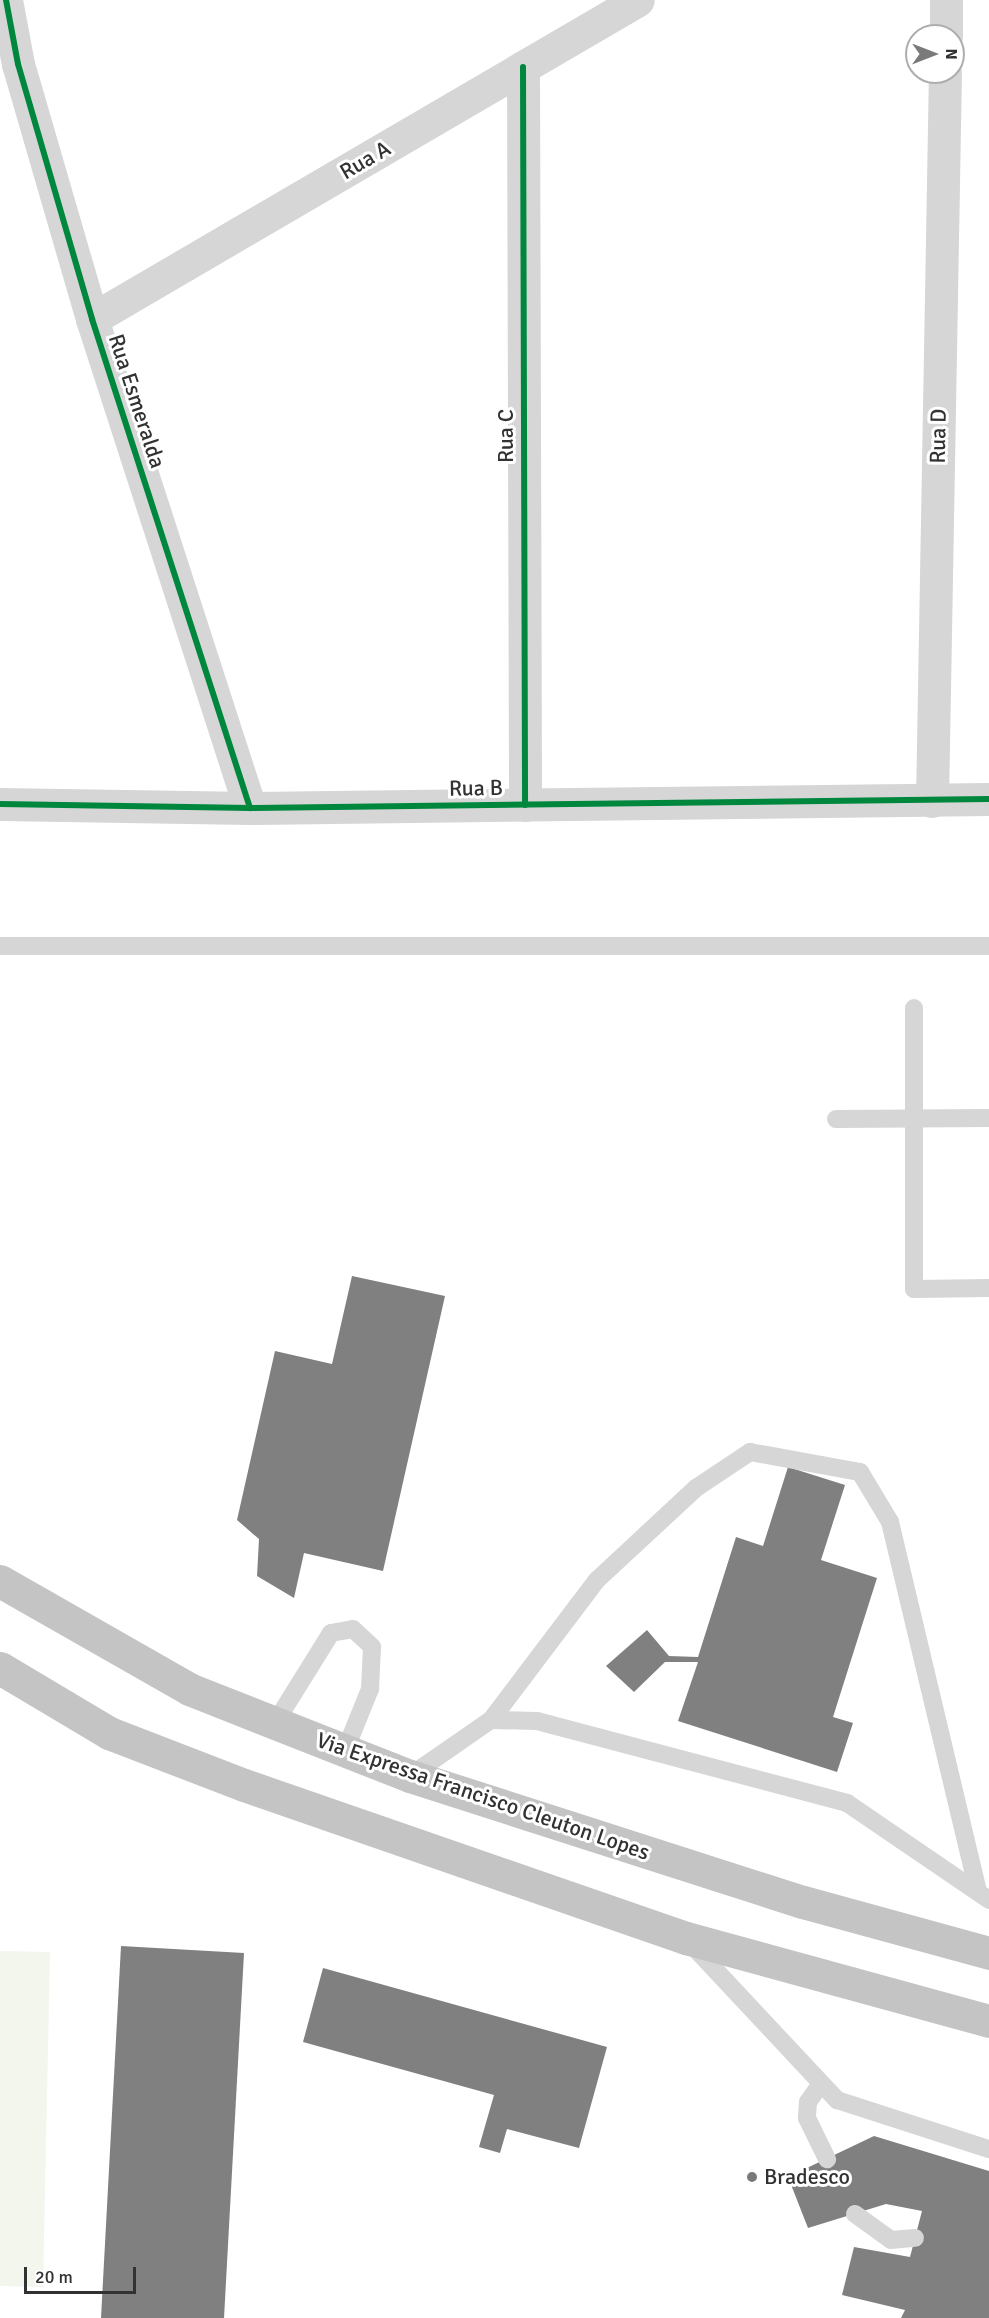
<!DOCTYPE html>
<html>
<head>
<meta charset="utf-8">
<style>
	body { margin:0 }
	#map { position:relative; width:989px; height:2318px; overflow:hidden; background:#fff; font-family:Signika,sans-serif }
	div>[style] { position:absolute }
	.green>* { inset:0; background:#f2f6ed }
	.building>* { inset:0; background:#808080 }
	.lane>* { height:18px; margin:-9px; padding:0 9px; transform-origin:9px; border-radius:9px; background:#d6d6d6 }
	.street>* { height:33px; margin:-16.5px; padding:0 16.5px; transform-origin:16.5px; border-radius:16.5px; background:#d6d6d6 }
	.highway>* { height:33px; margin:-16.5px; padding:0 16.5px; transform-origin:16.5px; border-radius:16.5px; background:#c4c4c4 }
	.cycleway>* { height:6px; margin:-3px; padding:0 3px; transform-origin:3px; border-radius:3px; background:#00873e }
	.dots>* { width:16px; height:16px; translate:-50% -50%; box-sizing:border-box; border:3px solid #fff; border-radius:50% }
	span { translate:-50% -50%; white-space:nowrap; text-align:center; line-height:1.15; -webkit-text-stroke:6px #fff; paint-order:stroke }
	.street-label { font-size:22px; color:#323232 }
	.poi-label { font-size:22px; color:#323232 }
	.left { translate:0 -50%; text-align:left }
	.north { position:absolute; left:905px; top:24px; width:60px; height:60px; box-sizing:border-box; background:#fff; border:2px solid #adadad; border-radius:50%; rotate:90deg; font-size:16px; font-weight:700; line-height:24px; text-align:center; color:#323232 }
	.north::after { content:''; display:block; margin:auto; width:21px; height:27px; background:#7a7a7a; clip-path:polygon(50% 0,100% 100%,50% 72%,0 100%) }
	.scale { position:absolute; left:24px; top:2267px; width:112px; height:27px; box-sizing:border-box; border:3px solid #323232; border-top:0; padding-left:8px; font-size:18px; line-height:21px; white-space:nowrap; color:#323232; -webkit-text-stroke:4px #fff; paint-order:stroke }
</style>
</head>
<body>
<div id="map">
	<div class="green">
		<div style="clip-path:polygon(0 1951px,50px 1952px,43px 2287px,0 2286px)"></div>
	</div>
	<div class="building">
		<div style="clip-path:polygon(352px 1276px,445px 1296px,383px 1571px,304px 1553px,294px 1598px,257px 1576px,259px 1539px,237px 1520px,275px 1351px,332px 1364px)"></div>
		<div style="clip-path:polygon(788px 1467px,845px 1485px,821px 1560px,877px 1578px,833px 1717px,853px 1723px,837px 1772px,678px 1721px,698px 1662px,665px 1662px,634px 1692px,606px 1666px,647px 1630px,669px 1656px,698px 1657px,736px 1537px,763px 1546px)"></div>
		<div style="clip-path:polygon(121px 1946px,244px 1953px,224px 2318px,101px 2318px)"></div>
		<div style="clip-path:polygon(323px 1968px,607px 2047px,579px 2148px,507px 2129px,500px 2153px,479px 2147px,494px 2095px,303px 2042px)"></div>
		<div style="clip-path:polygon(874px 2136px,989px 2171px,989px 2318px,901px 2318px,905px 2310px,842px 2295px,854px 2247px,910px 2257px,922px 2211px,886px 2204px,808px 2228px,788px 2177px)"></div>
	</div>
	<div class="lane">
		<div style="left:0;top:946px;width:989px"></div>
		<div style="left:914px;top:1008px;width:281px;rotate:90deg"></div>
		<div style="left:914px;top:1289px;width:75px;rotate:-0.8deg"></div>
		<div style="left:836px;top:1119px;width:153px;rotate:-0.4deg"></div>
		<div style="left:491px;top:1720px;width:176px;rotate:-52.9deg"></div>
		<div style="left:597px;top:1580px;width:135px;rotate:-42.9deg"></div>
		<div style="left:696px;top:1488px;width:65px;rotate:-33.7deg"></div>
		<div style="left:750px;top:1452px;width:112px;rotate:10.3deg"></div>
		<div style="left:860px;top:1472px;width:58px;rotate:59deg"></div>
		<div style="left:890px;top:1522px;width:376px;rotate:76.6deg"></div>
		<div style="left:275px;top:1723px;width:106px;rotate:-58.1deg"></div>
		<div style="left:331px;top:1633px;width:22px;rotate:-10deg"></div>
		<div style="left:353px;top:1629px;width:26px;rotate:43deg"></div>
		<div style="left:372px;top:1647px;width:42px;rotate:92.7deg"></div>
		<div style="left:370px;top:1689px;width:67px;rotate:112deg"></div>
		<div style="left:410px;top:1776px;width:98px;rotate:-34.7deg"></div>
		<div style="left:491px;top:1720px;width:46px;rotate:1.2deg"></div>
		<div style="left:537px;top:1721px;width:321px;rotate:14.8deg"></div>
		<div style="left:847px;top:1803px;width:172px;rotate:34.3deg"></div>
		<div style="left:691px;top:1944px;width:214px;rotate:46.9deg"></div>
		<div style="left:837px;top:2100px;width:160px;rotate:17.9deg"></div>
		<div style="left:820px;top:2085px;width:21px;rotate:125deg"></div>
		<div style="left:808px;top:2102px;width:16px;rotate:94deg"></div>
		<div style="left:807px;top:2118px;width:46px;rotate:64deg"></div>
		<div style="left:855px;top:2214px;width:44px;rotate:35.8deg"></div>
		<div style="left:891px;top:2240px;width:24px;rotate:-5deg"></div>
	</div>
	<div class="street">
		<div style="left:6px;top:0;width:65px;rotate:79.4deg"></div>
		<div style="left:18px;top:64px;width:266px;rotate:73.8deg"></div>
		<div style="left:92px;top:319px;width:514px;rotate:72.09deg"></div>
		<div style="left:946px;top:36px;width:36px;rotate:-90deg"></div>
		<div style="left:523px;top:67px;width:738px;rotate:89.84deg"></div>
		<div style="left:92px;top:319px;width:632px;rotate:-30.3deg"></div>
		<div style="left:932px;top:801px;width:729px;rotate:-88.98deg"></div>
		<div style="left:0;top:804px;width:250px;rotate:0.9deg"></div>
		<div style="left:250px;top:808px;width:739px;rotate:-0.7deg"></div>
	</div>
	<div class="highway">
		<div style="left:0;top:1581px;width:218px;rotate:29.7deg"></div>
		<div style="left:189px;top:1689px;width:238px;rotate:21.5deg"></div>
		<div style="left:410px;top:1776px;width:413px;rotate:17.8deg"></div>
		<div style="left:803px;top:1902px;width:193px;rotate:15.3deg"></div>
		<div style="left:0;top:1668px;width:127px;rotate:30.8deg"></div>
		<div style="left:109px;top:1733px;width:145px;rotate:21.1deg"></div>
		<div style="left:244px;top:1785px;width:468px;rotate:19.1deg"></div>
		<div style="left:686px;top:1938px;width:314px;rotate:15.3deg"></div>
	</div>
	<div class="cycleway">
		<div style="left:6px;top:0;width:65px;rotate:79.4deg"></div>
		<div style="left:18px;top:64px;width:266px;rotate:73.8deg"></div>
		<div style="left:92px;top:319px;width:514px;rotate:72.09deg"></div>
		<div style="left:523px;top:67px;width:738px;rotate:89.84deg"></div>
		<div style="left:0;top:804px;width:250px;rotate:0.9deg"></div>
		<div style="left:250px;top:808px;width:739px;rotate:-0.7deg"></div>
	</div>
	<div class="dots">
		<div style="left:752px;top:2177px;background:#7a7a7a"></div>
	</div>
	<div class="street-label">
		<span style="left:365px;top:160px;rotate:-30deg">Rua A</span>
		<span style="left:137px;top:401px;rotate:72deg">Rua Esmeralda</span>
		<span style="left:506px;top:436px;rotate:-90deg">Rua C</span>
		<span style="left:938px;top:436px;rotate:-89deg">Rua D</span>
		<span style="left:476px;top:788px;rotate:-1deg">Rua B</span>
		<span style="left:483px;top:1796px;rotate:19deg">Via Expressa Francisco Cleuton Lopes</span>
	</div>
	<div class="poi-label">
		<span class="left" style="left:764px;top:2177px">Bradesco</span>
	</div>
	<div class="north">N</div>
	<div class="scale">20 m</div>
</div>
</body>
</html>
